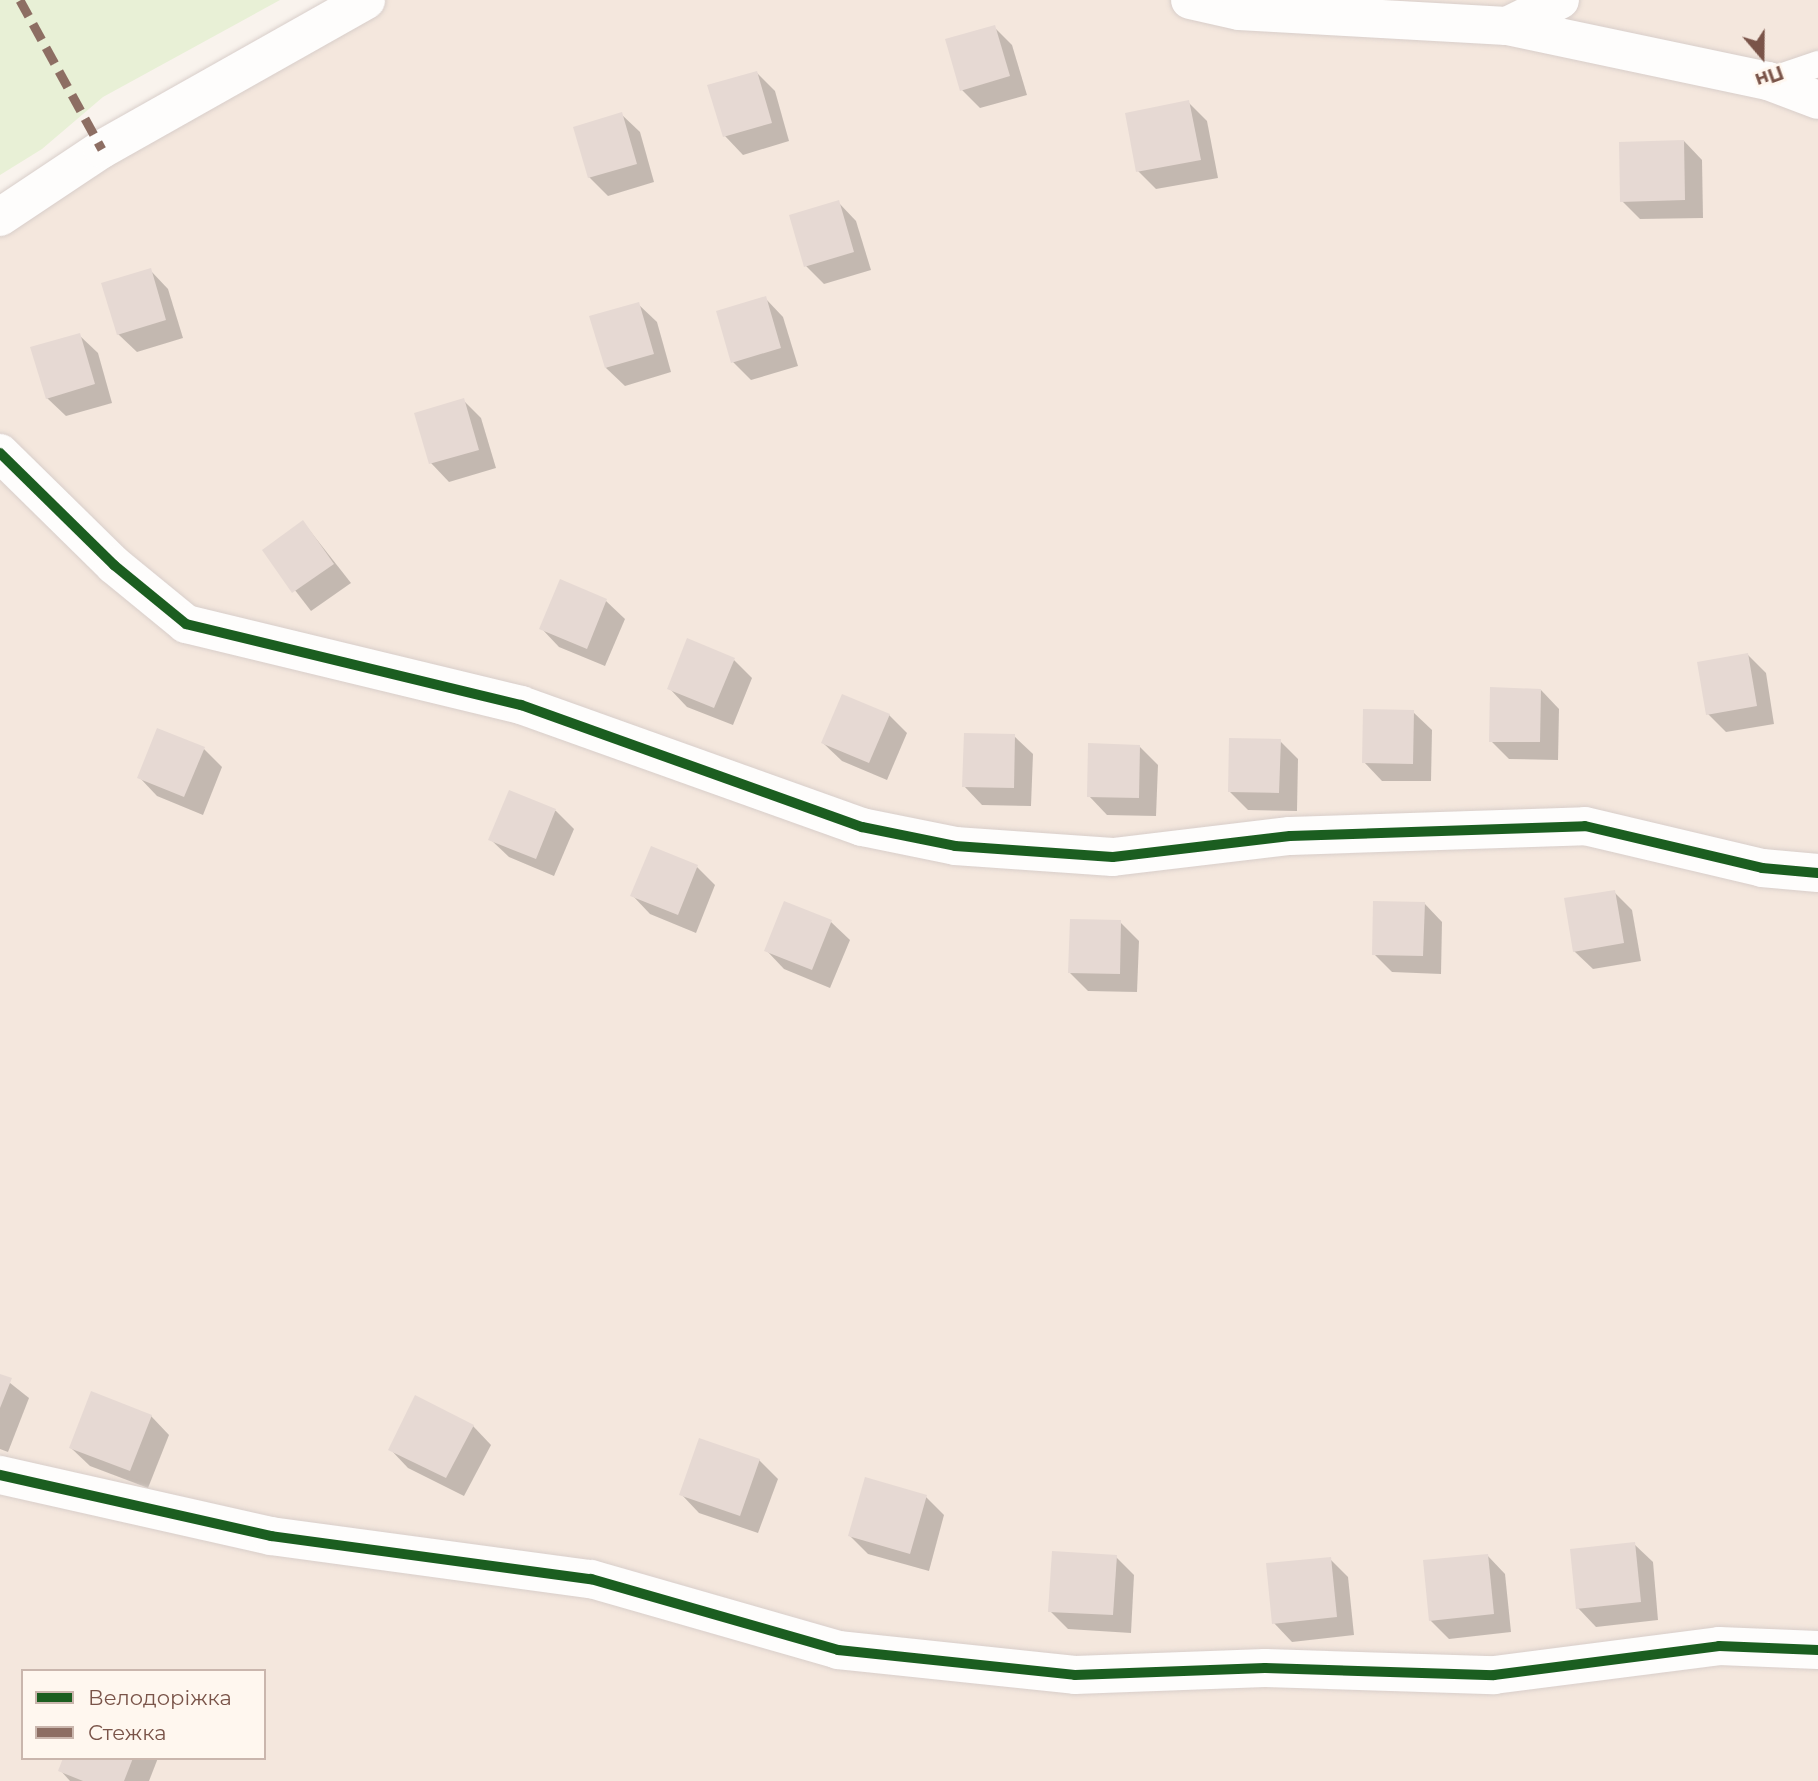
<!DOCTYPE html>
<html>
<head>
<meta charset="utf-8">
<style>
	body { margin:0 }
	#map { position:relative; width:1818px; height:1781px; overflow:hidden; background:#f9f3ed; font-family:Montserrat,sans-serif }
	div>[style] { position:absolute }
	.residential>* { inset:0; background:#f4e7dd }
	.green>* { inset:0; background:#e8f0d6 }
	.shadow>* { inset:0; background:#0003 }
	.building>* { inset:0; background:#e6d9d3 }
	.roads { filter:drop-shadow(0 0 2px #d8ceca) drop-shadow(0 0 2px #d8ceca) }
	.lane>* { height:26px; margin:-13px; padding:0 13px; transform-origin:13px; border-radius:13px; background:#fefdfc }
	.street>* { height:38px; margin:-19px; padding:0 19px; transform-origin:19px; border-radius:19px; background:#fefdfc }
	.quiet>* { height:9px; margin-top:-4.5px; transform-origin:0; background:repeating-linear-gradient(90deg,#8d6e63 0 18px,transparent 0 27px) }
	.cycleway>* { height:10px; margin:-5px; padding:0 5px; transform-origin:5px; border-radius:5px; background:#1b5e20 }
	span { translate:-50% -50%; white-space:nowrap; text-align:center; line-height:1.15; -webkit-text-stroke:6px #fff7ef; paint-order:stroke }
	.legend { position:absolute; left:21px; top:1669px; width:245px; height:91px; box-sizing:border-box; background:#fff7ef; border:2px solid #cab6ad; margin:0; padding:9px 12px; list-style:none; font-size:21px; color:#7a5449 }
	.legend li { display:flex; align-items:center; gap:14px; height:35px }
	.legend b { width:35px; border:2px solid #cab6ad }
	.north { position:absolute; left:1727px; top:21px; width:70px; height:70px; -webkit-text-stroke:5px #fff7ef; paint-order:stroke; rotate:160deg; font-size:19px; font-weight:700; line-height:28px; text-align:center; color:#7a5449 }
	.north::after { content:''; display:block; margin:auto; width:24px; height:32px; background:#7a5449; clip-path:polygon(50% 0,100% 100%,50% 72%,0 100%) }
</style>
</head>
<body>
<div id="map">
	<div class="residential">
		<div style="clip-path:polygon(evenodd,366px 0,1818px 0,1818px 1781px,0 1781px,0 217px,366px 0,23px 1671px,264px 1671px,264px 1758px,23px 1758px,23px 1671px)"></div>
	</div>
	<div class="green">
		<div style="clip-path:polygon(0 0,280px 0,103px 97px,42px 149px,0 175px)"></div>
	</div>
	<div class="shadow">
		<div style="clip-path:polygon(994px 27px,1012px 45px,1027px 95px,980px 108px,962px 90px)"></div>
		<div style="clip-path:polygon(757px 73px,775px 91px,789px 141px,743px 155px,725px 136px)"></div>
		<div style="clip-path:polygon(1188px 102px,1207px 121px,1218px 178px,1156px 189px,1138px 171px)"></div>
		<div style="clip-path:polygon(621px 114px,640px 132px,654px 182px,608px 196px,589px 177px)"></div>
		<div style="clip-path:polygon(1684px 141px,1702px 160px,1703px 218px,1640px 219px,1622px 201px)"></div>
		<div style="clip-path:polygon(838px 202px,856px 221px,871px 270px,824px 284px,806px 266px)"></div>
		<div style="clip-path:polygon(150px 270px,168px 289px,183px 338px,137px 352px,118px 334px)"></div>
		<div style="clip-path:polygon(765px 298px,783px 317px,798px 366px,751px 380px,733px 362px)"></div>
		<div style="clip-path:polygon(638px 304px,657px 322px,671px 372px,625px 386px,606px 368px)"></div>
		<div style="clip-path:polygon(79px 335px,98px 353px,112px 403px,66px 416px,47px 398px)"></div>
		<div style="clip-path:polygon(463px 400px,481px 418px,496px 468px,449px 482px,431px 463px,416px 414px)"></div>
		<div style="clip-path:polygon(303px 522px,351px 583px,311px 611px,264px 550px)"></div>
		<div style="clip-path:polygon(561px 582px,606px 601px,625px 619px,605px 666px,559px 647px,541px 628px)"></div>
		<div style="clip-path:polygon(1748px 655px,1766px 673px,1774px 724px,1726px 732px,1708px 714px)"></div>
		<div style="clip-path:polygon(734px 660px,752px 678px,733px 725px,687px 707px,669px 688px)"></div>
		<div style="clip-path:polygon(1541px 690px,1559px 709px,1558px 760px,1509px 759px,1491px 741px)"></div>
		<div style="clip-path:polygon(1413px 712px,1432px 730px,1431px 781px,1382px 781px,1364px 762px)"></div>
		<div style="clip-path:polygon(889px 715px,907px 733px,887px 780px,842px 761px,823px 743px)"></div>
		<div style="clip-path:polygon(1014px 736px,1033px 754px,1031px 806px,982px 805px,964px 786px)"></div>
		<div style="clip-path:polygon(1280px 741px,1298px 759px,1297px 811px,1248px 810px,1230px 792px)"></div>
		<div style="clip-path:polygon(1139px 746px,1158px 765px,1156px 816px,1107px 815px,1089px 796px)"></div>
		<div style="clip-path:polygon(204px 749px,222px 767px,203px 815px,157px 796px,139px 777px)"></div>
		<div style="clip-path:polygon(510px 792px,556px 811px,574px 829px,554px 876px,509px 857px,490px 839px)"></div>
		<div style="clip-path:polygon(697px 867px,715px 885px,696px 933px,650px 914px,632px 895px)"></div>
		<div style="clip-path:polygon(1614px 892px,1632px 910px,1641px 961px,1593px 969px,1574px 951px)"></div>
		<div style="clip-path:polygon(1424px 903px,1442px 922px,1441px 974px,1392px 972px,1374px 954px)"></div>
		<div style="clip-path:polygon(831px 922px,850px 940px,830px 988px,784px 969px,766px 950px)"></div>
		<div style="clip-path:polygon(1120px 922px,1139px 941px,1137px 992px,1088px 991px,1070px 973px)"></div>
		<div style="clip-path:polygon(0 1375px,29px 1398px,8px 1452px,0 1449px)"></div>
		<div style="clip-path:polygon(151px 1416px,169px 1435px,148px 1488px,90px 1466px,71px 1448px)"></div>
		<div style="clip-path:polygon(473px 1426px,491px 1445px,464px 1496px,408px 1468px,390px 1449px)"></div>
		<div style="clip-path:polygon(759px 1460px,778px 1479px,758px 1533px,699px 1513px,681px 1494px)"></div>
		<div style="clip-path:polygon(926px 1497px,944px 1515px,929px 1571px,868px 1554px,849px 1535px)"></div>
		<div style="clip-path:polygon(1634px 1544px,1653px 1562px,1658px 1620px,1596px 1627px,1578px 1608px)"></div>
		<div style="clip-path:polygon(1487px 1555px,1505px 1574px,1511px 1632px,1449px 1639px,1430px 1620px)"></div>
		<div style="clip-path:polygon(1116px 1557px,1134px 1575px,1131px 1633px,1068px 1629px,1050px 1611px)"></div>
		<div style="clip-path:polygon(1330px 1559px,1348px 1577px,1354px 1635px,1292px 1642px,1274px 1623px)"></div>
		<div style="clip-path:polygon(65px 1758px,158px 1758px,149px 1781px,70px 1781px,60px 1770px)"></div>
	</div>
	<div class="building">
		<div style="clip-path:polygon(995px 25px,1010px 76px,960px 91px,945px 39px)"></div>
		<div style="clip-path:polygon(757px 71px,772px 123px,723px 137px,707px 85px)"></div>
		<div style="clip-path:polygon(1189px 100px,1201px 160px,1136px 172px,1125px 113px)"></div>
		<div style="clip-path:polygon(622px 112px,637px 164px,588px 178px,573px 127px)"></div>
		<div style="clip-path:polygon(1684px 140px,1685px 200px,1620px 202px,1619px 142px)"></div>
		<div style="clip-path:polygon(839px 200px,854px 252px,804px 267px,789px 215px)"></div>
		<div style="clip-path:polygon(151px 268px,166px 320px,117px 335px,101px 283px)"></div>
		<div style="clip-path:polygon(766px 296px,781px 348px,731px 363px,716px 311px)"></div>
		<div style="clip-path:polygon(639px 302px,654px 354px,605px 368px,589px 316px)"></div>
		<div style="clip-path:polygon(80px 333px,95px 384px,46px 399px,30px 347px)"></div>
		<div style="clip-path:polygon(464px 398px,479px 450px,429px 464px,414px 413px)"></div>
		<div style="clip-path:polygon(303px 520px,334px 564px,292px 593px,262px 550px)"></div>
		<div style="clip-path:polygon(560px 579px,607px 599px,587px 649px,539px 629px)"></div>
		<div style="clip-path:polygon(687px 638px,735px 658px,714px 708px,667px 689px)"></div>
		<div style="clip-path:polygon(1748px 653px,1757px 706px,1706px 715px,1697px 662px)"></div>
		<div style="clip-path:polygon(1490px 687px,1541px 689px,1540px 742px,1489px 742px)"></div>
		<div style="clip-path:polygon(842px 694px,890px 714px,869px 763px,821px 743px)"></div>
		<div style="clip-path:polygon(1363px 709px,1414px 710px,1413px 764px,1362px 763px)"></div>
		<div style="clip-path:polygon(157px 728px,205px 747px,184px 797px,137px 778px)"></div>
		<div style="clip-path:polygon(964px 733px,1015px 734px,1014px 788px,962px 787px)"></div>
		<div style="clip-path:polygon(1229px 738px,1281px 739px,1279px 793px,1228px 792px)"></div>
		<div style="clip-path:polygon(1088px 743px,1140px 745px,1139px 798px,1087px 797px)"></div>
		<div style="clip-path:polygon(509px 790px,556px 809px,536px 859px,488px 840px)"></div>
		<div style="clip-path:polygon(651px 846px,698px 865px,678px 915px,630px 896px)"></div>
		<div style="clip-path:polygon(1615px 890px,1624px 943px,1573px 952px,1564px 898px)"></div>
		<div style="clip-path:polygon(784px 901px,832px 920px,812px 970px,764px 951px)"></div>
		<div style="clip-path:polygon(1373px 901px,1425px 902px,1423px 956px,1372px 955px)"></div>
		<div style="clip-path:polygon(1070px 919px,1121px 920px,1120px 974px,1068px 973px)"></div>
		<div style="clip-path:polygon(0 1374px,12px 1378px,0 1408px)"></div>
		<div style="clip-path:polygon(91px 1391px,152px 1415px,130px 1471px,69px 1448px)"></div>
		<div style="clip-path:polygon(415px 1395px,474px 1425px,446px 1478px,388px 1450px)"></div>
		<div style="clip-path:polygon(699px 1438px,760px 1459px,740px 1516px,679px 1495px)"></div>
		<div style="clip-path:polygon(865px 1477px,927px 1495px,910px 1554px,848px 1536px)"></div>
		<div style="clip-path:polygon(1635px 1542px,1641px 1602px,1576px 1609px,1570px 1549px)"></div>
		<div style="clip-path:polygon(1052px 1551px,1117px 1555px,1113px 1615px,1048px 1612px)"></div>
		<div style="clip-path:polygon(1488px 1554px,1494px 1614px,1429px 1621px,1423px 1560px)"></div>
		<div style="clip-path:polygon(1331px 1557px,1337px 1617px,1272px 1624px,1266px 1563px)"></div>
		<div style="clip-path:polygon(63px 1758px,133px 1758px,124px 1781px,83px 1781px,58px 1771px)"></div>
	</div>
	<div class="roads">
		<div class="lane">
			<div style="left:1768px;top:81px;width:53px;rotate:-18.8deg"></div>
		</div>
		<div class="street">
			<div style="left:1190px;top:0;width:50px;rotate:12.7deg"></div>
			<div style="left:1239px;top:11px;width:268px;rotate:3.2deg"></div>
			<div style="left:1507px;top:26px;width:59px;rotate:-26.1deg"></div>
			<div style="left:1507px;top:26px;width:267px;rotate:11.9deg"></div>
			<div style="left:1768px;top:81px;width:53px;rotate:20.8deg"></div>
			<div style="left:0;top:217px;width:123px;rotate:-33.7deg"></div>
			<div style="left:102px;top:149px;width:303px;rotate:-29.4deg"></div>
			<div style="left:0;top:453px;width:160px;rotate:44.5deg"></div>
			<div style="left:114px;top:565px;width:93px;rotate:39.3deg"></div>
			<div style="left:186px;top:624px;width:345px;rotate:13.6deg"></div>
			<div style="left:521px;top:705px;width:362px;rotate:19.7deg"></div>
			<div style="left:862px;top:827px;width:95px;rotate:11.5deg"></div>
			<div style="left:955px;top:846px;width:158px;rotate:4deg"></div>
			<div style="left:1113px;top:857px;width:178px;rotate:-6.8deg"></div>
			<div style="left:1290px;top:836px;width:295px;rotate:-1.9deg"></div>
			<div style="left:1585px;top:826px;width:182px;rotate:13.3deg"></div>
			<div style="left:1762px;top:868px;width:56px;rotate:5.1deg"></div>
			<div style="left:0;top:1475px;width:278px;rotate:12.7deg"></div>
			<div style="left:271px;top:1536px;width:323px;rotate:7.7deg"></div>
			<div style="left:591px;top:1579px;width:257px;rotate:16deg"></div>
			<div style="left:838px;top:1650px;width:238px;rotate:6deg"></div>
			<div style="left:1075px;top:1675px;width:190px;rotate:-2.1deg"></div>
			<div style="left:1265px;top:1668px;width:229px;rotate:1.8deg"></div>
			<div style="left:1494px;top:1675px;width:227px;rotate:-7.3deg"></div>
			<div style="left:1719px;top:1646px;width:99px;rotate:2.3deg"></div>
		</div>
	</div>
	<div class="quiet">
		<div style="left:20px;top:0;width:170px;rotate:61.2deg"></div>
	</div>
	<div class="cycleway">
		<div style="left:0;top:453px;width:160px;rotate:44.5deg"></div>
		<div style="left:114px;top:565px;width:93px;rotate:39.3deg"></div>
		<div style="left:186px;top:624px;width:345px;rotate:13.6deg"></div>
		<div style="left:521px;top:705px;width:362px;rotate:19.7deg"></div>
		<div style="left:862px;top:827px;width:95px;rotate:11.5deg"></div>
		<div style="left:955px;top:846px;width:158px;rotate:4deg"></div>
		<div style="left:1113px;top:857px;width:178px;rotate:-6.8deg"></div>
		<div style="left:1290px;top:836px;width:295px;rotate:-1.9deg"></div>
		<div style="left:1585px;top:826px;width:182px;rotate:13.3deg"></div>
		<div style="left:1762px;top:868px;width:56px;rotate:5.1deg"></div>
		<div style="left:0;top:1475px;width:278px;rotate:12.7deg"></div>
		<div style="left:271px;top:1536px;width:323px;rotate:7.7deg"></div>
		<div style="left:591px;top:1579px;width:257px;rotate:16deg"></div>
		<div style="left:838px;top:1650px;width:238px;rotate:6deg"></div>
		<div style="left:1075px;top:1675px;width:190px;rotate:-2.1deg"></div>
		<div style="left:1265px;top:1668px;width:229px;rotate:1.8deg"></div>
		<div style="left:1494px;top:1675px;width:227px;rotate:-7.3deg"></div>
		<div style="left:1719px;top:1646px;width:99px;rotate:2.3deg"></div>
	</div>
	<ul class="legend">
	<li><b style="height:9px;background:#1b5e20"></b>Велодоріжка</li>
	<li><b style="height:9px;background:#8d6e63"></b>Стежка</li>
	</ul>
	<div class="north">Пн</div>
</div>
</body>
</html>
